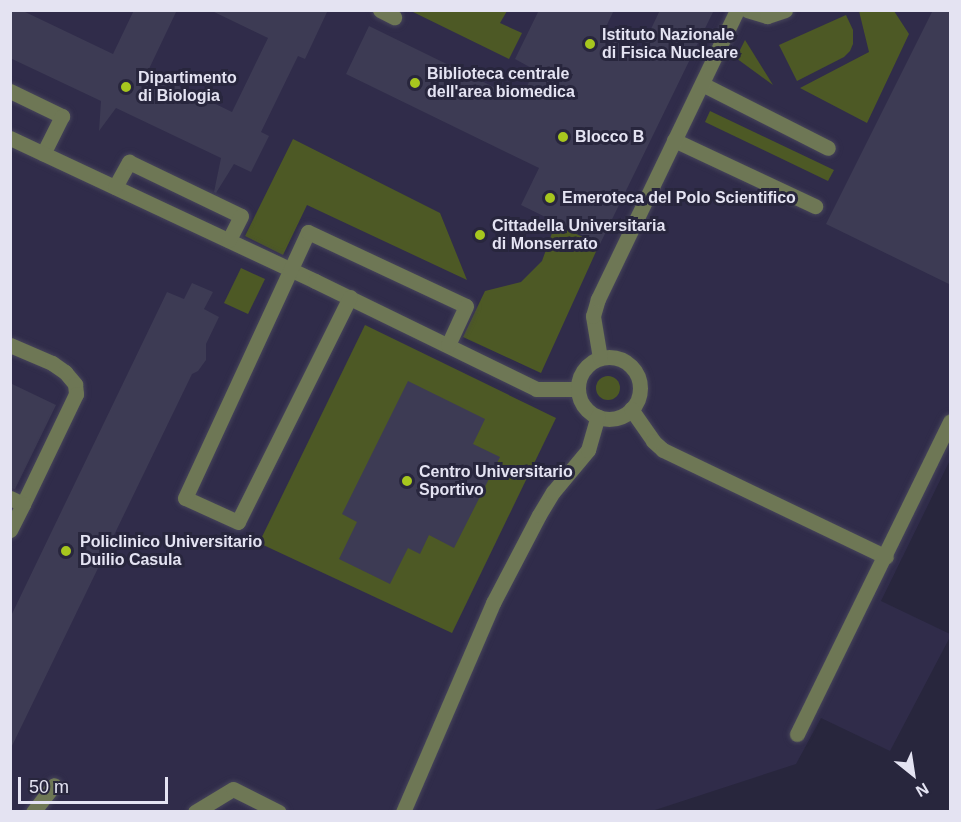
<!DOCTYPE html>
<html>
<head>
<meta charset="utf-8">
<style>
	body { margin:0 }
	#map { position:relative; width:961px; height:822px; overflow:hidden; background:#28263d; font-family:Helvetica,sans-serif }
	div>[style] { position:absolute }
	.built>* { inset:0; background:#302c4a }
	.green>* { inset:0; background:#4d5925 }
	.round { border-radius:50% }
	.building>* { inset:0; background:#3d3b54 }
	.roads { filter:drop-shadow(0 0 2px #46445a) drop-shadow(0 0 2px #46445a) }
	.minor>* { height:15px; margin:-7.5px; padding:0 7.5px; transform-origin:7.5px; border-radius:7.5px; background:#6e7755 }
	.minor>.ring { margin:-7.5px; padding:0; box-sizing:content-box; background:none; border:15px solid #6e7755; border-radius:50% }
	.dots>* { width:16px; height:16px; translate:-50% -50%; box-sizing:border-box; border:3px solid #28263d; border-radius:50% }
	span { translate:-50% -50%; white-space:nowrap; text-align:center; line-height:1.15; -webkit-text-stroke:6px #28263d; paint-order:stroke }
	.poi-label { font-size:16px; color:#e4e3f2; font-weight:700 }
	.left { translate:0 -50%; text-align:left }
	.frame { position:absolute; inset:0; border:12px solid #e4e3f2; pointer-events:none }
	.north { position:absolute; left:883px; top:744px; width:60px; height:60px; -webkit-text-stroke:4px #28263d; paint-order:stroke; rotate:150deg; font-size:16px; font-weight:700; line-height:24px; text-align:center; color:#e4e3f2 }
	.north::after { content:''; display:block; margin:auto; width:21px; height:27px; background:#e4e3f2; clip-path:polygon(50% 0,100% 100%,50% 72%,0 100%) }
	.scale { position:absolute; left:18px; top:777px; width:150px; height:27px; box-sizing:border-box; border:3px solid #e4e3f2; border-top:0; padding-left:8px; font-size:18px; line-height:21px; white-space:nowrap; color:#e4e3f2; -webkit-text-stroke:4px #28263d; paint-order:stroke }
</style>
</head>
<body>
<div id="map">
	<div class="built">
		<div style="clip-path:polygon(10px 11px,950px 11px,950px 460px,881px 601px,950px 634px,950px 637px,890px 751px,821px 718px,796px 764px,652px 811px,11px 811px)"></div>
	</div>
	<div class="green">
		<div style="clip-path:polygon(411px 11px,507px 11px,500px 23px,522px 33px,509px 59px)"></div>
		<div style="clip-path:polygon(859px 11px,894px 11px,909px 34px,867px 123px,800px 88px,869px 52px)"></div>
		<div style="clip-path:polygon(846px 15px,853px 30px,853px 44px,850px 51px,844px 57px,797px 81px,779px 45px)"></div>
		<div style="clip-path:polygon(745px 40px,773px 85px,736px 58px)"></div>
		<div style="clip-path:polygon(710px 111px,834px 170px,828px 181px,705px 122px)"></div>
		<div style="clip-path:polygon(293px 139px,440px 213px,467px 280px,307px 205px,283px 255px,245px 236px)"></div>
		<div style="clip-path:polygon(550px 221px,599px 245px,541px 373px,463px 337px,485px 291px,521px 282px,542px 261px,552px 233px)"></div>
		<div style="clip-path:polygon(241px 268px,265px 279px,248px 314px,224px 303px)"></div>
		<div style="clip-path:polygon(365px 325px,556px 418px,452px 633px,259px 543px)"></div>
		<div class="round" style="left:596px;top:376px;width:24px;height:24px"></div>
	</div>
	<div class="building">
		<div style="clip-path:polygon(10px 10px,21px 10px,113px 54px,134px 10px,177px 10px,148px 71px,232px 112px,268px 38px,210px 10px,328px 10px,305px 59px,298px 56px,261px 132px,269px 136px,251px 172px,234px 164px,216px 193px,214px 192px,221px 158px,116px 108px,99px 131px,101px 101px,10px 58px)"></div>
		<div style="clip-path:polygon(539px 10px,614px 10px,605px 29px,642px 48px,660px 10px,714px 10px,600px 244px,521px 205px,539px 168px,346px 74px,369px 26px,520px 100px,535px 70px,515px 59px)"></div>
		<div style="clip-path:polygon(933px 10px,951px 10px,951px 285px,826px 224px)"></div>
		<div style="clip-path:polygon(192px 283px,213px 292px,204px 309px,219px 317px,206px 344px,206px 360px,198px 371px,192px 374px,10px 750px,10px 618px,167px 292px,184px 299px)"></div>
		<div style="clip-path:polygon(408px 381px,485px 419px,473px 444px,500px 457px,454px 548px,429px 535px,420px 554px,408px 548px,390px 584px,339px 559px,357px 522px,342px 514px)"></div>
		<div style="clip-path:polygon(10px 383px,56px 405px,15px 489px,10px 488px)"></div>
	</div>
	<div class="roads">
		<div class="minor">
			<div style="left:380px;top:10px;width:16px;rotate:27deg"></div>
			<div style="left:747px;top:10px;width:21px;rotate:17deg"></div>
			<div style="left:767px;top:16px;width:19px;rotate:-18deg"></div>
			<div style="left:702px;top:84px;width:141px;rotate:26.9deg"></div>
			<div style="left:10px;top:91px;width:58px;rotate:25.7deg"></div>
			<div style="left:62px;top:116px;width:42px;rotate:116.6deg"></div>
			<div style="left:10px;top:138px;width:337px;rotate:25.1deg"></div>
			<div style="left:315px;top:281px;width:246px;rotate:26deg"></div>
			<div style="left:536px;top:389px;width:42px"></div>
			<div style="left:674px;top:140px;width:156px;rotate:25.1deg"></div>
			<div style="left:115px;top:187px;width:29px;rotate:-61deg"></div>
			<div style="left:129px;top:162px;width:124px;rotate:25.7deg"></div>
			<div style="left:241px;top:216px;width:27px;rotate:117deg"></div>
			<div style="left:350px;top:297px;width:251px;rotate:116.5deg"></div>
			<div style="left:238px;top:522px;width:58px;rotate:-155.6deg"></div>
			<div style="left:185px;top:498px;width:293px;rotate:-65.2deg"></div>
			<div style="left:308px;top:232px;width:174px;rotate:25.1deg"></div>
			<div style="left:466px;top:306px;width:43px;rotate:114.8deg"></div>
			<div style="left:10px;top:345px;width:46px;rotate:23.2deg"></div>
			<div style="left:52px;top:363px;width:16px;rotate:35deg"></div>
			<div style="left:65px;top:372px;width:16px;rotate:50deg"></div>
			<div style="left:75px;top:384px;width:10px;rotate:84deg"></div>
			<div style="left:76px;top:394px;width:122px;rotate:115.7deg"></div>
			<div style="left:23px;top:504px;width:14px;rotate:-155deg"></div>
			<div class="ring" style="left:578px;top:357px;width:47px;height:47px"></div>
			<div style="left:600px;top:358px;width:43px;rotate:-99.5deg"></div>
			<div style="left:593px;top:316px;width:18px;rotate:-74deg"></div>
			<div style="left:598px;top:299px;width:321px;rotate:-64.3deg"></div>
			<div style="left:631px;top:409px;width:39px;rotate:55deg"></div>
			<div style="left:653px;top:441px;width:13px;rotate:42deg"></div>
			<div style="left:663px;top:450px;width:247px;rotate:25.6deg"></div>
			<div style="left:10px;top:530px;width:29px;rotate:-63deg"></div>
			<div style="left:797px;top:734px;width:348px;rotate:-63.9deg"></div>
			<div style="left:33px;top:812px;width:34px;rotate:-52deg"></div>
			<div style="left:195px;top:812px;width:44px;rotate:-31.2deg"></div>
			<div style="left:233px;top:789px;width:51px;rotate:26.6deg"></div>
			<div style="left:403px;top:812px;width:228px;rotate:-66.7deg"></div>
			<div style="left:493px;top:603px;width:99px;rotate:-62.4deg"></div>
			<div style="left:539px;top:515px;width:27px;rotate:-59deg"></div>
			<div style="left:553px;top:492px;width:55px;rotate:-50.2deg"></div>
			<div style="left:588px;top:450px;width:35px;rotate:-74deg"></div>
		</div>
	</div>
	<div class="dots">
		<div style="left:590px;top:44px;background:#a7c71e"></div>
		<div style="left:415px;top:83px;background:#a7c71e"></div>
		<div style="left:126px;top:87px;background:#a7c71e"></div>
		<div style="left:563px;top:137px;background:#a7c71e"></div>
		<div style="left:550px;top:198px;background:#a7c71e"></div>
		<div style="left:480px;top:235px;background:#a7c71e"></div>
		<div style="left:407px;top:481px;background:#a7c71e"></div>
		<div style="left:66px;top:551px;background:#a7c71e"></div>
	</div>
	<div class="poi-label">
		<span class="left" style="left:602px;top:44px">Istituto Nazionale<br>di Fisica Nucleare</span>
		<span class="left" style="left:427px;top:83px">Biblioteca centrale<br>dell'area biomedica</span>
		<span class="left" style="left:138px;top:87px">Dipartimento<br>di Biologia</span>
		<span class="left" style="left:575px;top:137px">Blocco B</span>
		<span class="left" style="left:562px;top:198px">Emeroteca del Polo Scientifico</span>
		<span class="left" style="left:492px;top:235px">Cittadella Universitaria<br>di Monserrato</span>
		<span class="left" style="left:419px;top:481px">Centro Universitario<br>Sportivo</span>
		<span class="left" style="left:80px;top:551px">Policlinico Universitario<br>Duilio Casula</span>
	</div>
	<div class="frame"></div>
	<div class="north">N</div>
	<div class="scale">50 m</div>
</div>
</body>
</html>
